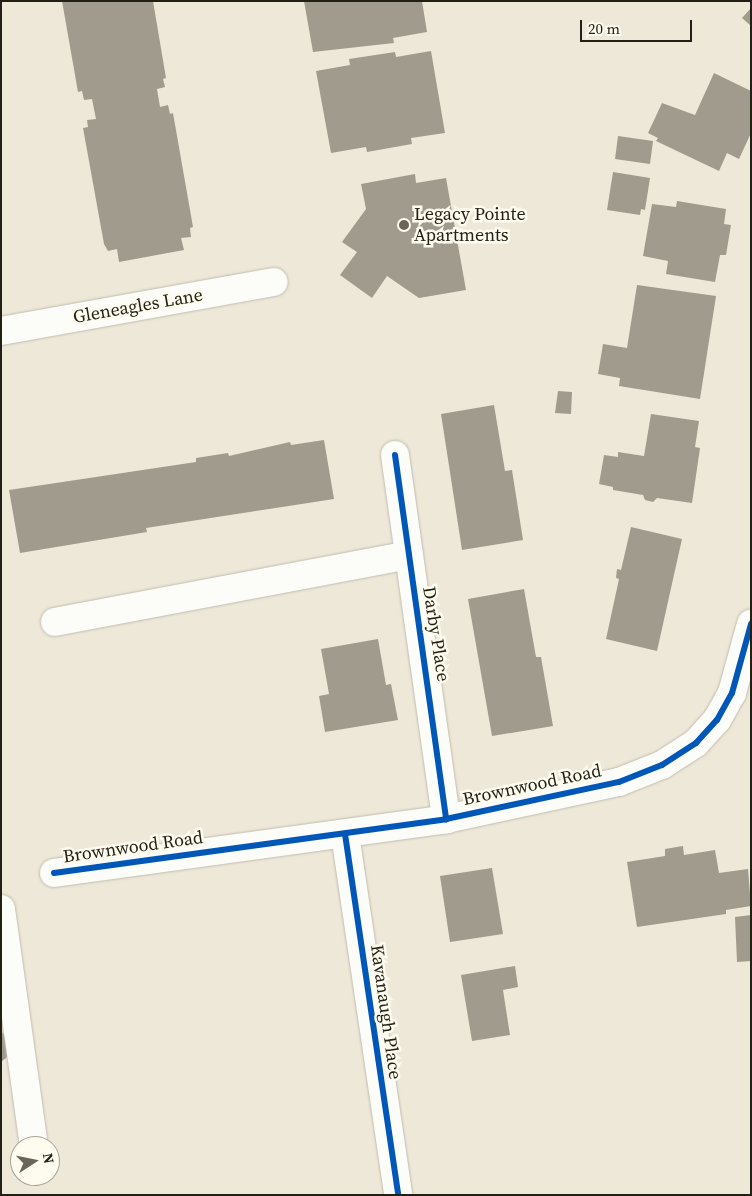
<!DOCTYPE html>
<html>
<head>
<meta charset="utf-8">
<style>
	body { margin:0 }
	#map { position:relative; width:752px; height:1196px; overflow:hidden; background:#eee8d8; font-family:"Source Serif 4",serif }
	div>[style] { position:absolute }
	.building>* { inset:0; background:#a09b8d }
	.roads { filter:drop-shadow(0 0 1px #c0bcb0) drop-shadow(0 0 1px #c0bcb0) }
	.minor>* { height:28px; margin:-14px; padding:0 14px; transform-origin:14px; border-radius:14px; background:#fcfcf9 }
	.cycleway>* { height:6px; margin:-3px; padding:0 3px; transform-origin:3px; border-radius:3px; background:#0057b8 }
	.dots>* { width:14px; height:14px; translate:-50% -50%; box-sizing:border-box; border:2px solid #fefbef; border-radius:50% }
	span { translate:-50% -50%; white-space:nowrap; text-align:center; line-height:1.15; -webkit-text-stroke:5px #fefbef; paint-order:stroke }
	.poi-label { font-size:18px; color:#221f14 }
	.left { translate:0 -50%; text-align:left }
	.street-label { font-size:18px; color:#221f14 }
	.frame { position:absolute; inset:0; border:2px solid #221f14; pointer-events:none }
	.north { position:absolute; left:10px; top:1136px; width:50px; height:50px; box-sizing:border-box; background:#fefbef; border:1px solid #a6a397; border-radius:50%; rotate:79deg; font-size:14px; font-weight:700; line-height:20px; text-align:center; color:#221f14 }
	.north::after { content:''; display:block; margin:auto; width:18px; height:22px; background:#696559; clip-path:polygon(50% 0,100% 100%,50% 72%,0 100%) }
	.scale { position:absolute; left:580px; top:20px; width:112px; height:22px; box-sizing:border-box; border:2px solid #221f14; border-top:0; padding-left:6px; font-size:15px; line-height:18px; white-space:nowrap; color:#221f14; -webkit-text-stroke:4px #fefbef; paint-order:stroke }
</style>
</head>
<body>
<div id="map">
	<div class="building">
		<div style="clip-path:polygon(62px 1px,153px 1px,166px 78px,163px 79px,165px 87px,157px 89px,160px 107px,168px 105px,170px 114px,173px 113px,193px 227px,190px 228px,191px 237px,181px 238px,184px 250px,119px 262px,117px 249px,108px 251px,104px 244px,83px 128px,88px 127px,87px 120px,96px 119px,92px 99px,84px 100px,82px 91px,78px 92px)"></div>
		<div style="clip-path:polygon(304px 1px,422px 1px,427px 32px,393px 38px,394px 43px,313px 52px)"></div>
		<div style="clip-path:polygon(751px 8px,751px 26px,742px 18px)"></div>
		<div style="clip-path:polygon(431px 51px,445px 133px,411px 138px,412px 144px,367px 152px,366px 147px,331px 153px,316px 71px,350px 65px,349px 59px,395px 52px,396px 57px)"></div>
		<div style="clip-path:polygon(714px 73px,751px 91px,751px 133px,739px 159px,727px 153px,719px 171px,656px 141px,658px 138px,648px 133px,662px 103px,695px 115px)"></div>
		<div style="clip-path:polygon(618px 136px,653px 141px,650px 164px,615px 159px)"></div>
		<div style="clip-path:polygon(613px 172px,650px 178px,645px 210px,641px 209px,640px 215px,607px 210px)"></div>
		<div style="clip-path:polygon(415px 174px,416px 183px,446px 178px,466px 290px,419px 298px,387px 276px,372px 298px,340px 275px,357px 252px,342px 242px,366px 209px,361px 184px)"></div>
		<div style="clip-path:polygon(677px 201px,726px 209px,724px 224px,731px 225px,726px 255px,720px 255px,715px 282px,666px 274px,668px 261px,643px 256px,652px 204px,676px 207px)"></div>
		<div style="clip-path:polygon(637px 285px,716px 296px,700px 399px,619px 386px,620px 378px,598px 374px,603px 344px,627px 348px)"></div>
		<div style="clip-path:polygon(558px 391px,572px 392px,571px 414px,555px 413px)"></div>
		<div style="clip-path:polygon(494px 405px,505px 471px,512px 470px,523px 540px,462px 550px,441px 414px)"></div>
		<div style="clip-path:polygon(651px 414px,699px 421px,695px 447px,700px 448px,692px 503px,657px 498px,653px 502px,645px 500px,643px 495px,613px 490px,613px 487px,599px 484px,604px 455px,618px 457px,618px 452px,644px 456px)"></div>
		<div style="clip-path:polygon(324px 440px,334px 499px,146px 528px,147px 532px,20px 553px,9px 490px,196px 462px,196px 458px,228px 453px,229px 456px,290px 442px,291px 445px)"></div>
		<div style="clip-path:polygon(631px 527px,682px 539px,657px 651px,606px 639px,619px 579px,616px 578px,617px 569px,621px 570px)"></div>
		<div style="clip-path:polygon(524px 589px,536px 657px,541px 657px,553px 726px,492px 736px,468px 599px)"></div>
		<div style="clip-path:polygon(378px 639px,386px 685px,391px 684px,398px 720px,325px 732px,319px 696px,329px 694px,321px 649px)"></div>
		<div style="clip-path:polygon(683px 846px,684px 855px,715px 850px,719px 873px,748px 869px,751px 906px,726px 910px,726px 914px,637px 927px,627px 862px,665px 856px,665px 849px)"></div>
		<div style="clip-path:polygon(492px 868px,503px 934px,450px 942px,440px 876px)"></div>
		<div style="clip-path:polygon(751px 915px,751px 961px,737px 962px,735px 917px)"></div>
		<div style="clip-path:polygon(515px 966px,518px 987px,503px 990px,510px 1035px,472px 1041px,461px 975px)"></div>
		<div style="clip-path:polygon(1px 1031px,16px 1050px,1px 1062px)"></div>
	</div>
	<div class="roads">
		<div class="minor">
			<div style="left:1px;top:331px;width:277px;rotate:-10.2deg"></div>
			<div style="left:395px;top:455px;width:368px;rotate:82deg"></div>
			<div style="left:55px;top:622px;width:360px;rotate:-10.7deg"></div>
			<div style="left:345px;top:834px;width:365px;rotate:81.6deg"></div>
			<div style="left:54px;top:873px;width:396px;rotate:-7.8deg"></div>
			<div style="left:446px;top:819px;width:177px;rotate:-12.1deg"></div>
			<div style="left:619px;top:782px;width:46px;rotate:-21.6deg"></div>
			<div style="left:662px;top:765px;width:40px;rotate:-32.9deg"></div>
			<div style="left:696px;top:743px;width:31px;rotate:-48deg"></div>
			<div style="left:717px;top:720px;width:31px;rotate:-61deg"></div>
			<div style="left:732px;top:693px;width:72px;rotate:-74.6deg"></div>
			<div style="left:1px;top:909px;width:232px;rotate:82.1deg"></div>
		</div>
	</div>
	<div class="cycleway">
		<div style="left:395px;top:455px;width:368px;rotate:82deg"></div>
		<div style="left:345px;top:834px;width:365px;rotate:81.6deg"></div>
		<div style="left:54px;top:873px;width:396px;rotate:-7.8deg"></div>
		<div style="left:446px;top:819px;width:177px;rotate:-12.1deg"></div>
		<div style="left:619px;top:782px;width:46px;rotate:-21.6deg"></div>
		<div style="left:662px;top:765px;width:40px;rotate:-32.9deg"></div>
		<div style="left:696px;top:743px;width:31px;rotate:-48deg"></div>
		<div style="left:717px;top:720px;width:31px;rotate:-61deg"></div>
		<div style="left:732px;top:693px;width:72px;rotate:-74.6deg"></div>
	</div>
	<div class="dots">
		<div style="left:404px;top:225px;background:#696559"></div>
	</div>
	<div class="poi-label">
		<span class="left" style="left:414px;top:225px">Legacy Pointe<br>Apartments</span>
	</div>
	<div class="street-label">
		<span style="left:138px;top:306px;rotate:-10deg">Gleneagles Lane</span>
		<span style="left:436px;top:634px;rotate:81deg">Darby Place</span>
		<span style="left:532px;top:785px;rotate:-12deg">Brownwood Road</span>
		<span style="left:133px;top:847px;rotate:-8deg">Brownwood Road</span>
		<span style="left:386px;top:1012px;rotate:82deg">Kavanaugh Place</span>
	</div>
	<div class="frame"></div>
	<div class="north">N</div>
	<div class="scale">20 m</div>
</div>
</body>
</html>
